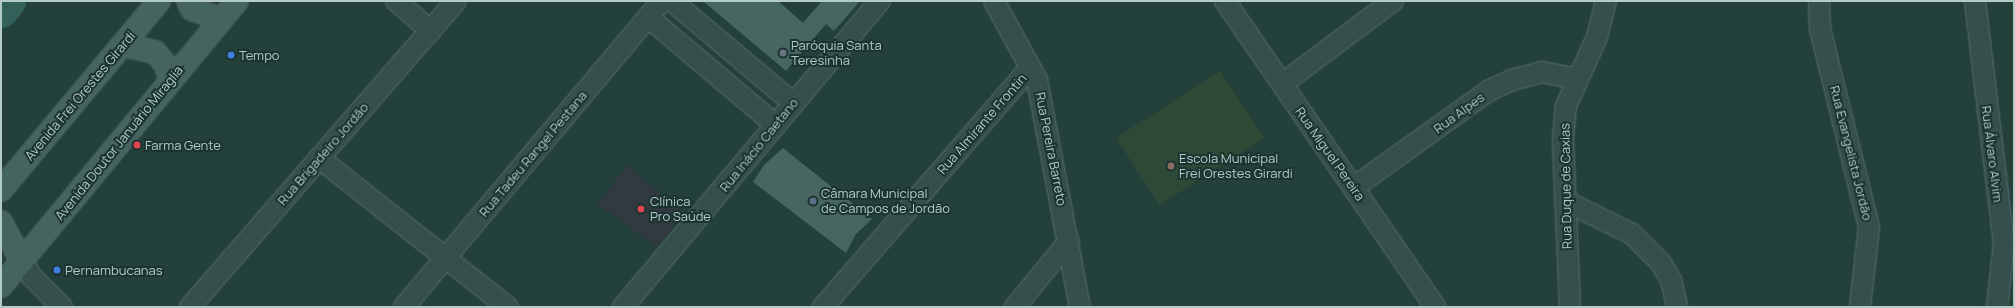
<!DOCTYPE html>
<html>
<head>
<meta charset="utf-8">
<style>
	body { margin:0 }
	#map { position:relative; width:2015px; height:308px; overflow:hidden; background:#23403b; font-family:Manrope,sans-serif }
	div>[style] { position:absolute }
	.medical>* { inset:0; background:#303a40 }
	.green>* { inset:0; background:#2e4a36 }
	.river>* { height:33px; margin:-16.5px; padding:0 16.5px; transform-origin:16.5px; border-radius:16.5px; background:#316159 }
	.building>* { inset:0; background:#476662 }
	.roads { filter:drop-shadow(0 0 1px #586f6c) drop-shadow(0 0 1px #586f6c) }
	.street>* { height:20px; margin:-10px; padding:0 10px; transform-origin:10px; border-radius:10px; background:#374f4c }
	.secondary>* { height:22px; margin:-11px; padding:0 11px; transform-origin:11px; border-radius:11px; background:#45635f }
	.dots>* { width:11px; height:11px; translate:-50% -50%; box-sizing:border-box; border:2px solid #1c3431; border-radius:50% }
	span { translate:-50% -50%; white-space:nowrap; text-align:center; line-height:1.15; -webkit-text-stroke:4px #1c3431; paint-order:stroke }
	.poi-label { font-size:13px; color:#b3cac7 }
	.left { translate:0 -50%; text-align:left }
	.street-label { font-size:13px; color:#b3cac7 }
	.frame { position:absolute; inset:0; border:2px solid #b3cac7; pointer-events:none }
</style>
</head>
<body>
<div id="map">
	<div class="medical">
		<div style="clip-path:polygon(628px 165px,683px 214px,657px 247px,597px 204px)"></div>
	</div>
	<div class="green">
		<div style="clip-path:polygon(1220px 71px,1264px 138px,1160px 205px,1116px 138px)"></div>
	</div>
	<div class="river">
		<div style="left:1px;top:11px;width:13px;rotate:-51deg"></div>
	</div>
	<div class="building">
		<div style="clip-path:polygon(703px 1px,778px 1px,803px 23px,822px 1px,860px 1px,834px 31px,826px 24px,786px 71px)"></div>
		<div style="clip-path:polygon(783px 148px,872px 219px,856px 234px,846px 253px,753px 182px,764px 165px)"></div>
	</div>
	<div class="roads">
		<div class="street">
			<div style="left:396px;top:1px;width:46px;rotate:40.6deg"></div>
			<div style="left:672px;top:1px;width:158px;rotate:40.1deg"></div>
			<div style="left:994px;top:1px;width:90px;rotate:61.4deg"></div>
			<div style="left:1037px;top:80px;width:231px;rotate:79.3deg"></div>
			<div style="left:1225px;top:1px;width:371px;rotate:55.5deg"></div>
			<div style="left:1819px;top:1px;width:28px;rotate:88deg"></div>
			<div style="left:1820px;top:29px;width:204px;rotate:76.1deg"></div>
			<div style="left:1869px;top:227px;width:81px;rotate:96.4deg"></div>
			<div style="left:1975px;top:1px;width:244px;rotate:83.2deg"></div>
			<div style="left:2004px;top:243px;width:64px;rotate:96.2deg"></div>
			<div style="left:648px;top:17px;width:167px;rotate:40.2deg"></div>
			<div style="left:1282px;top:84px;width:139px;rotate:-36.8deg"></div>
			<div style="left:319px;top:158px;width:241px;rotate:38.3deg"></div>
			<div style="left:1353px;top:188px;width:168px;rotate:-35.6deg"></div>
			<div style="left:1490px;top:90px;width:24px;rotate:-24deg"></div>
			<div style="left:1512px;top:80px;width:31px;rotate:-15deg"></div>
			<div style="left:1542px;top:72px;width:36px;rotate:11deg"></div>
			<div style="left:1565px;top:201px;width:75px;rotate:26.2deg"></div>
			<div style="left:1632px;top:234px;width:41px;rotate:45deg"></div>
			<div style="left:1661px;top:263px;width:20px;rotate:60deg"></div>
			<div style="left:1671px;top:280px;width:28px;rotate:77deg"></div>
			<div style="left:22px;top:262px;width:19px;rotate:55deg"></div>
			<div style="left:33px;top:278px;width:41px;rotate:45deg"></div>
			<div style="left:190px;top:307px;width:405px;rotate:-49deg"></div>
			<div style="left:404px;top:307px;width:400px;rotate:-49.9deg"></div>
			<div style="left:623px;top:307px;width:400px;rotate:-50deg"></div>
			<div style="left:823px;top:307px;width:316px;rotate:-49.1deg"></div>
			<div style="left:1015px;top:307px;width:85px;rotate:-50.7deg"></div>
			<div style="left:1570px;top:307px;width:168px;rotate:-92.4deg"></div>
			<div style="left:1563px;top:139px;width:33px;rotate:-85deg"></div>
			<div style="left:1566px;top:106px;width:76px;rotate:-65.8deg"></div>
			<div style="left:1597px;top:37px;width:37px;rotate:-76deg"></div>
		</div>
		<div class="secondary">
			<div style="left:188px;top:1px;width:9px;rotate:63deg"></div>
			<div style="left:192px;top:9px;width:31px;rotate:19deg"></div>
			<div style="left:124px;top:45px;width:32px;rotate:13deg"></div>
			<div style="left:155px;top:52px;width:17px;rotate:50deg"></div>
			<div style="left:166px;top:65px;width:16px;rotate:75deg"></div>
			<div style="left:1px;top:190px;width:246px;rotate:-50.1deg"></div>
			<div style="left:1px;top:222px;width:45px;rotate:62.3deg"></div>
			<div style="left:1px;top:286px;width:370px;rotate:-50.4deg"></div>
		</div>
	</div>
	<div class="dots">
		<div style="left:783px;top:53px;background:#6b7280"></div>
		<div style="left:231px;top:55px;background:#3f7fe0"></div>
		<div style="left:137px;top:145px;background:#e0444e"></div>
		<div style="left:1171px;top:166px;background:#8d6e63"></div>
		<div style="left:813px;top:201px;background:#5c6f8a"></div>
		<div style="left:641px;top:209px;background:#e0444e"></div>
		<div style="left:57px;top:270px;background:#3f7fe0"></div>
	</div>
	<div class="poi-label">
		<span class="left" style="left:791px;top:53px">Paróquia Santa<br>Teresinha</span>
		<span class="left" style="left:239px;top:55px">Tempo</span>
		<span class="left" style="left:145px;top:145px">Farma Gente</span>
		<span class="left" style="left:1179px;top:166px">Escola Municipal<br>Frei Orestes Girardi</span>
		<span class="left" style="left:821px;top:201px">Câmara Municipal<br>de Campos de Jordão</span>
		<span class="left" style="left:650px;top:209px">Clínica<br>Pro Saúde</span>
		<span class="left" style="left:65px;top:270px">Pernambucanas</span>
	</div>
	<div class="street-label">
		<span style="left:80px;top:96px;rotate:-50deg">Avenida Frei Orestes Girardi</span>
		<span style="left:1459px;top:113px;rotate:-36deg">Rua Alpes</span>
		<span style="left:982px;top:124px;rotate:-49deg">Rua Almirante Frontin</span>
		<span style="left:119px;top:143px;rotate:-51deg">Avenida Doutor Januário Miraglia</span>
		<span style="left:759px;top:145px;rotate:-51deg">Rua Inácio Caetano</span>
		<span style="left:1051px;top:149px;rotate:79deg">Rua Pereira Barreto</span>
		<span style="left:1851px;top:153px;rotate:76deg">Rua Evangelista Jordão</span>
		<span style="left:323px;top:154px;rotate:-49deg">Rua Brigadeiro Jordão</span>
		<span style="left:533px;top:154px;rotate:-50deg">Rua Tadeu Rangel Pestana</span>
		<span style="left:1330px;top:154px;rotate:55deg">Rua Miguel Pereira</span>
		<span style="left:1992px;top:154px;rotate:83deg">Rua Álvaro Alvim</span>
		<span style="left:1566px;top:186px;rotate:-91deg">Rua Duque de Caxias</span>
	</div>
	<div class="frame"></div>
</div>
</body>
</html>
